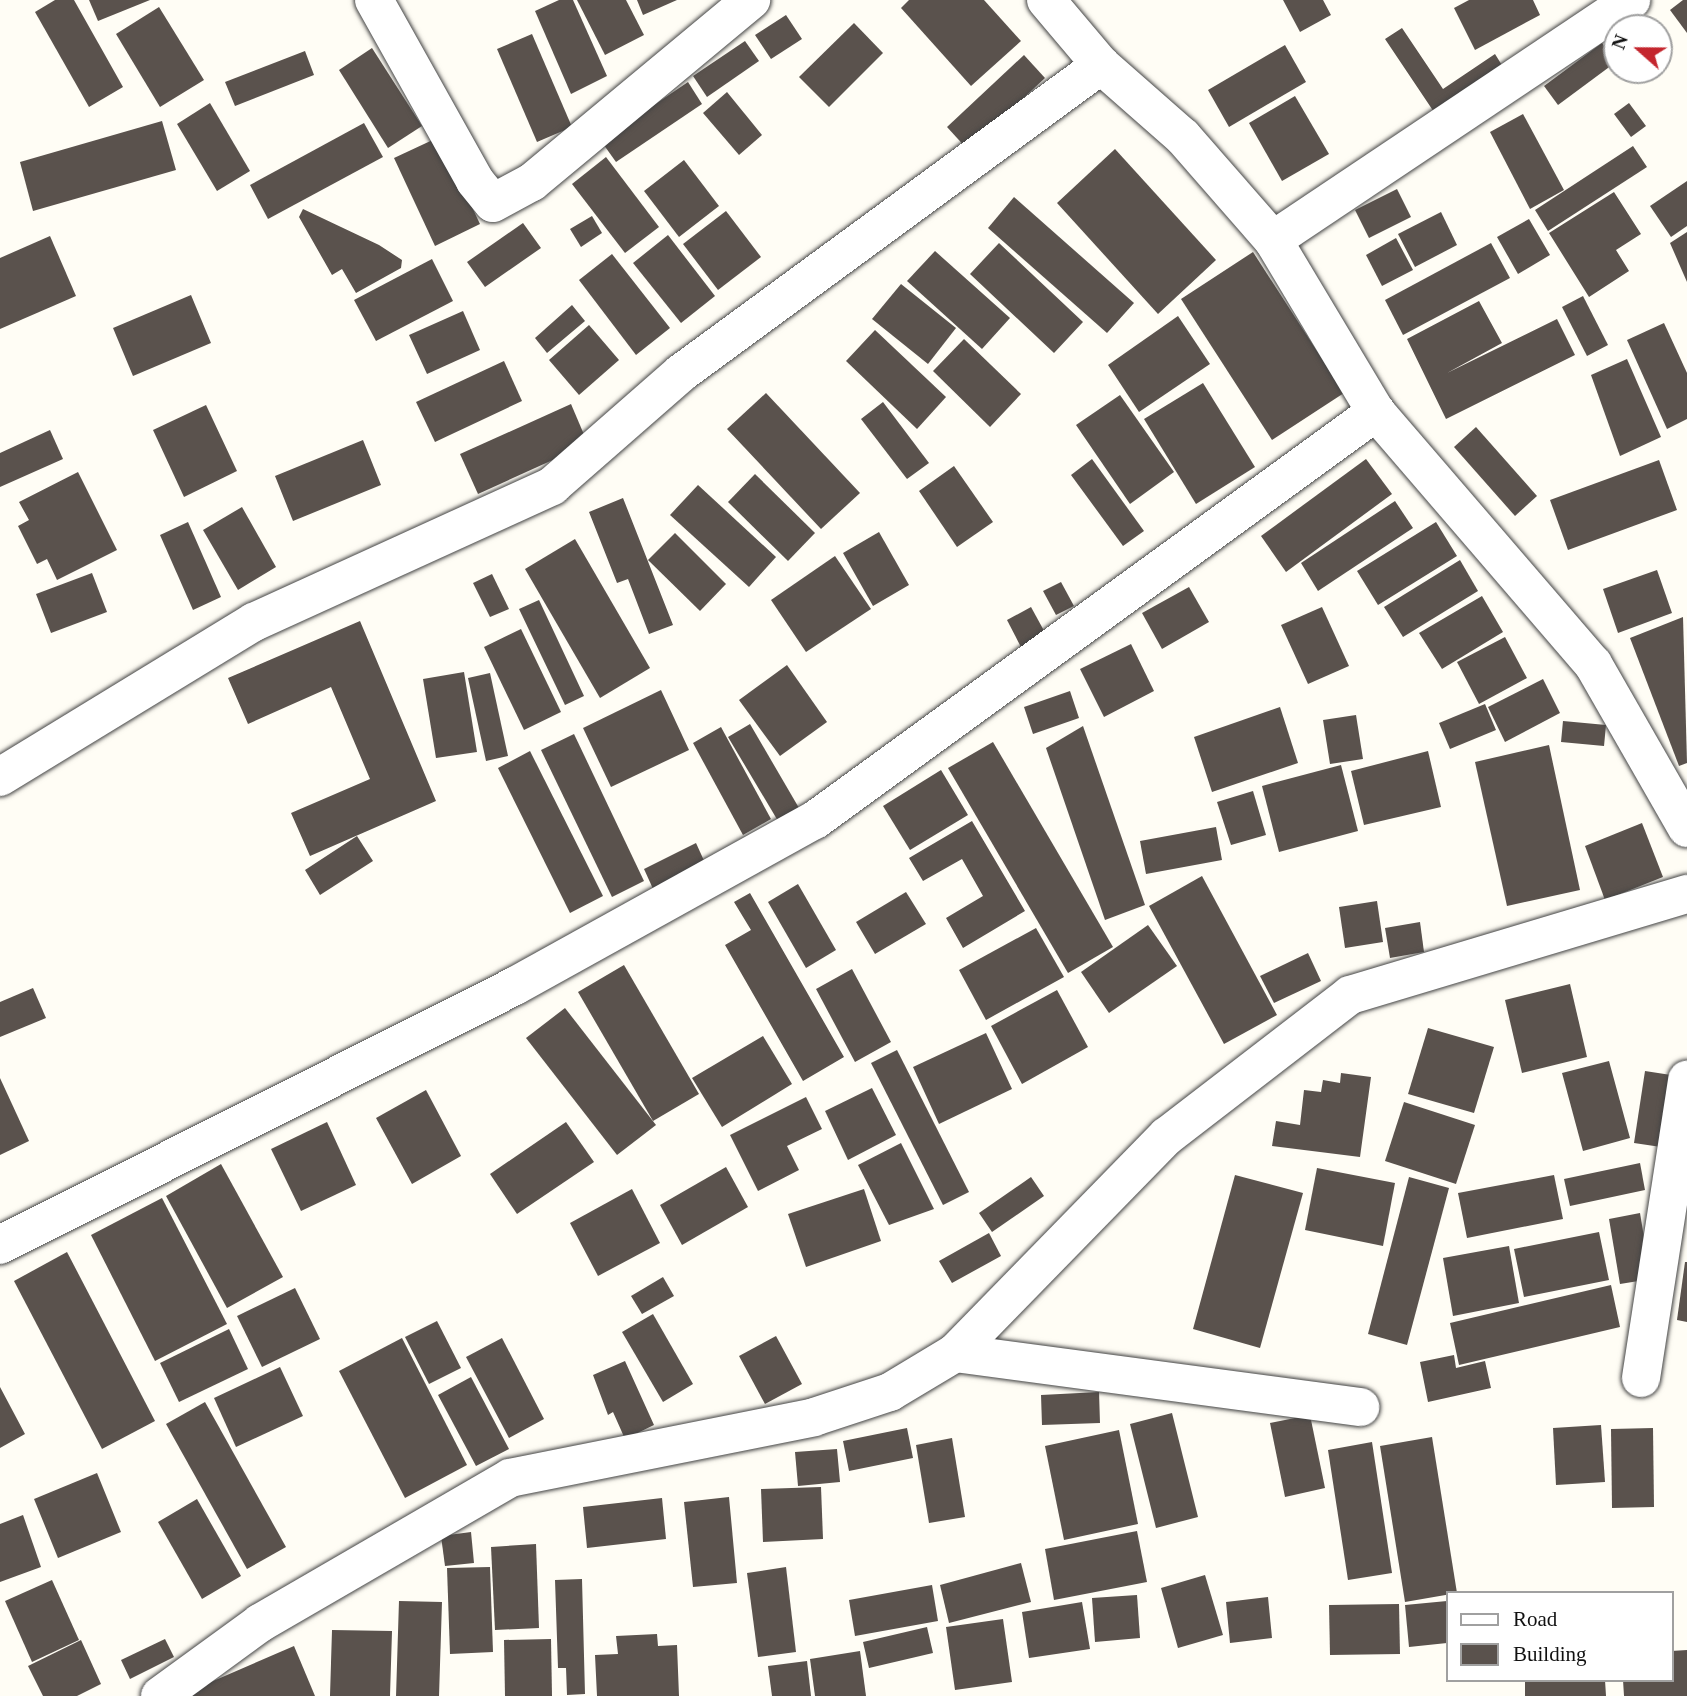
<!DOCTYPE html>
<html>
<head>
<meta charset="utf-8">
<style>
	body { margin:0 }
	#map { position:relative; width:1687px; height:1696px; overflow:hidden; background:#fffdf5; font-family:"Times New Roman",serif }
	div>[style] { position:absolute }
	.building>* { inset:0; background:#5a524d }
	.roads { filter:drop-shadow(0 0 2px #444) drop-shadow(0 0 2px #444) }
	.minor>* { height:38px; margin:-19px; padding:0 19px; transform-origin:19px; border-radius:19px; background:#fff }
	span { translate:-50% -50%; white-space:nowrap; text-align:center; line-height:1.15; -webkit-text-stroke:7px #fff; paint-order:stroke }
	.legend { position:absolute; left:1446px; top:1591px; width:228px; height:91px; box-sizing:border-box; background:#fff; border:2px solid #a0a0a0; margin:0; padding:9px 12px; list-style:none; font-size:21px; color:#111 }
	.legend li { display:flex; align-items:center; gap:14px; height:35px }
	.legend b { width:35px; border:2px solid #a0a0a0 }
	.north { position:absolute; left:1603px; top:14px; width:70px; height:70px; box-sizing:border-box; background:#fff; border:2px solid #a0a0a0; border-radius:50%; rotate:291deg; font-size:19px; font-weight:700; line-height:28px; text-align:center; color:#111 }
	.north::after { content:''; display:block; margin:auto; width:24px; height:32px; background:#c4262e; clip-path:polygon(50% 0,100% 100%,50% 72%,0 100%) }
</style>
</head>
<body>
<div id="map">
	<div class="building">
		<div style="clip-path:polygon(55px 0,74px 0,123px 87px,89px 107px,35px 12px)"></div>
		<div style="clip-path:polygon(89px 0,150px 0,98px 21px)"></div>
		<div style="clip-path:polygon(559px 0,573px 0,607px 76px,571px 94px,535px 11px)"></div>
		<div style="clip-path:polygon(577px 0,626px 0,644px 35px,605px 55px)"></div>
		<div style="clip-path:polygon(637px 0,677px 0,643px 15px)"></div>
		<div style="clip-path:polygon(909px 0,984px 0,1021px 41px,971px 86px,901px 8px)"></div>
		<div style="clip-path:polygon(1283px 0,1323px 0,1331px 15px,1300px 32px)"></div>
		<div style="clip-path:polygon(1469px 0,1533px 0,1540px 15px,1475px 50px,1454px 8px)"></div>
		<div style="clip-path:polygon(1683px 0,1687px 0,1687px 33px,1670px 10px)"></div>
		<div style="clip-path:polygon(159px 7px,204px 80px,160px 107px,116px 34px)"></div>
		<div style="clip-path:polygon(786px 15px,802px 39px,771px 59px,755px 35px)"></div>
		<div style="clip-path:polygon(854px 23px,883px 53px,829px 107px,799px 77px)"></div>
		<div style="clip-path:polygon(1402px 28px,1443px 89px,1495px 54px,1508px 75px,1440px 121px,1385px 39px)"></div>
		<div style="clip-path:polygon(532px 34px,572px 127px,537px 142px,497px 49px)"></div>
		<div style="clip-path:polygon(745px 41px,759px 61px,707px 97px,693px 76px)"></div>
		<div style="clip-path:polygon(1602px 43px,1616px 62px,1558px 105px,1544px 86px)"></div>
		<div style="clip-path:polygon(1285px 45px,1306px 82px,1229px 127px,1208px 90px)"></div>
		<div style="clip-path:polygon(372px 48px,422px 126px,388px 148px,339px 70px)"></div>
		<div style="clip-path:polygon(305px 51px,314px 75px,235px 106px,225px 82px)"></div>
		<div style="clip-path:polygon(1024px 55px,1045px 78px,968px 150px,947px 127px)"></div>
		<div style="clip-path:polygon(688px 82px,702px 104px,616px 162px,601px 141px)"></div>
		<div style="clip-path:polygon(727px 92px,762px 135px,739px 155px,703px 113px)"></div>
		<div style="clip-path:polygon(1295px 96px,1329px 154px,1282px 181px,1249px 123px)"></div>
		<div style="clip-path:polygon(210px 103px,250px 171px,217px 191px,177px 124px)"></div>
		<div style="clip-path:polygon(1629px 103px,1646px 126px,1631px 137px,1614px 114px)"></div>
		<div style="clip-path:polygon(1523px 114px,1564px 190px,1530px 209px,1490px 132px)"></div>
		<div style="clip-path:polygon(162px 121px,176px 170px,33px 211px,20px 162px)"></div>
		<div style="clip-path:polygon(364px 123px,383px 157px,268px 219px,250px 185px)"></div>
		<div style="clip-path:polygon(439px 137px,480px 224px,435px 246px,394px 158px)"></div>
		<div style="clip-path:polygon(1633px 146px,1647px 167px,1548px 231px,1535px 210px)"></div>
		<div style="clip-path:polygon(1115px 149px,1216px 260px,1158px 314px,1057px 203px)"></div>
		<div style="clip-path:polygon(606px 157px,659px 227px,625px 253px,572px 184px)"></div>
		<div style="clip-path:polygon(684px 160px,719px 206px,679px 237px,644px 191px)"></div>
		<div style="clip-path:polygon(1687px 181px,1687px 226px,1671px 237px,1650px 206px)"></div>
		<div style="clip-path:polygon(1397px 189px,1411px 217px,1369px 238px,1355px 210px)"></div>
		<div style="clip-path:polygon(1614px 192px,1641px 234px,1616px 250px,1629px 271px,1589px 297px,1549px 233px)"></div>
		<div style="clip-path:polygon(1014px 197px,1134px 303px,1107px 333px,988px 228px)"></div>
		<div style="clip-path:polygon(303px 209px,379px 245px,402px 260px,401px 268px,356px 293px,342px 269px,332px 275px,299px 217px)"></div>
		<div style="clip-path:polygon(726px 211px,761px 257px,718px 290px,683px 244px)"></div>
		<div style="clip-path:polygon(1441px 212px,1457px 245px,1415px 267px,1398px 234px)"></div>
		<div style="clip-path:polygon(592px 216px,602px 233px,581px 247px,570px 229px)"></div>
		<div style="clip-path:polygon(1529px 219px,1550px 255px,1518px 274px,1497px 237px)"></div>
		<div style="clip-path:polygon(523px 223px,541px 248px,485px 287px,467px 262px)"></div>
		<div style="clip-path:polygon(1687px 232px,1687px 282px,1670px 243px)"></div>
		<div style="clip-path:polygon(668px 235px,715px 296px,681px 323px,633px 263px)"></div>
		<div style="clip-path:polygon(50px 236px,76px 296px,0 329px,0 258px)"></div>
		<div style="clip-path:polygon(1396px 238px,1413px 270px,1382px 286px,1366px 255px)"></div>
		<div style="clip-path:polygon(999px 243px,1083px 322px,1054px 353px,970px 274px)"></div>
		<div style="clip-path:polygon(1491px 243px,1510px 278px,1403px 335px,1385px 300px)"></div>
		<div style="clip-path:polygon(935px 251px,1010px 318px,982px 349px,907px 281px)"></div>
		<div style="clip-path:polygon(1253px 252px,1344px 393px,1272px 440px,1181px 299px)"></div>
		<div style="clip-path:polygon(612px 254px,670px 328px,636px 355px,579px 280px)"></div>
		<div style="clip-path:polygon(432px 259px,453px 301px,376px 341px,354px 300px)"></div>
		<div style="clip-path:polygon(901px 284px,956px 328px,928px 364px,872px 319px)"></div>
		<div style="clip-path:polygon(191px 295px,211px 343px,133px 376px,113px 328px)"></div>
		<div style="clip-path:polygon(1583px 296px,1608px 345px,1587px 356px,1562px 307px)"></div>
		<div style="clip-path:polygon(1479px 301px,1502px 343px,1447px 373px,1557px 319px,1575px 355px,1446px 419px,1407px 339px)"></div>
		<div style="clip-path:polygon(572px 305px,585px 321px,547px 353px,535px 338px)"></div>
		<div style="clip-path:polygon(463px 311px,480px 350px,427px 374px,409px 335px)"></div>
		<div style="clip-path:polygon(1178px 316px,1210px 364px,1139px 412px,1108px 365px)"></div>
		<div style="clip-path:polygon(1664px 323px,1687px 373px,1687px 419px,1667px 429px,1627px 340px)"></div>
		<div style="clip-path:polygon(589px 325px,619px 360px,579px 395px,549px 360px)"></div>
		<div style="clip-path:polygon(875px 330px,946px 397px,917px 429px,846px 361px)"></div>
		<div style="clip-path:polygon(964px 339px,1021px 394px,990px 427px,933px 371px)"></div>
		<div style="clip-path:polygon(1627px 359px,1661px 437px,1620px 456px,1591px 375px)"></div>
		<div style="clip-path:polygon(504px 361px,522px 401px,435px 442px,416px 402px)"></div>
		<div style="clip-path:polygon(1203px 383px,1255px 467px,1196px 504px,1144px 419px)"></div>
		<div style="clip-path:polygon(766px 393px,860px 493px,821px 529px,727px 429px)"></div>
		<div style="clip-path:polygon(1120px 395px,1174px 472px,1130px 504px,1076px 425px)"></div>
		<div style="clip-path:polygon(883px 402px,929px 463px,907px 479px,861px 419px)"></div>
		<div style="clip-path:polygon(571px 404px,588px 444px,478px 494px,460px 454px)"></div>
		<div style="clip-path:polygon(206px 405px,237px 471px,184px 497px,153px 430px)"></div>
		<div style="clip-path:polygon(1476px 427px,1537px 496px,1515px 516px,1454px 447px)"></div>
		<div style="clip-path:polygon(50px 430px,63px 459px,0 487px,0 453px)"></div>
		<div style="clip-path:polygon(363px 440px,381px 485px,293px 521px,275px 476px)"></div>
		<div style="clip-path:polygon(1092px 459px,1144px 531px,1123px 546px,1071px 475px)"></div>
		<div style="clip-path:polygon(1366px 459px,1392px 494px,1286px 572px,1261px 536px)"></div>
		<div style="clip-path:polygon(1659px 460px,1677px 510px,1568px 550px,1550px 500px)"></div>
		<div style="clip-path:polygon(954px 466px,993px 522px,957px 547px,919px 491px)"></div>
		<div style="clip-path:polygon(78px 472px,117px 550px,57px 580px,47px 559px,37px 564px,18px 526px,29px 520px,19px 502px)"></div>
		<div style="clip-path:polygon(755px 474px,815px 533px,788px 561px,728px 502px)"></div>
		<div style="clip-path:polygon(698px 485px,776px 557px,749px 587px,670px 515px)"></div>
		<div style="clip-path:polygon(623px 498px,673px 625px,649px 634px,628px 579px,617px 583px,589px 512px)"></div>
		<div style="clip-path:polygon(1395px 501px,1413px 528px,1318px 591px,1301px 563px)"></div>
		<div style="clip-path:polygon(242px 507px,276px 567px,238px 590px,203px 530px)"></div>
		<div style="clip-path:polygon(188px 522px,221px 597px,193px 610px,160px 535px)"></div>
		<div style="clip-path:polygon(1436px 522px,1457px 556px,1378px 605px,1357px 571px)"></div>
		<div style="clip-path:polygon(879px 532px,909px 585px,873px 606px,843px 553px)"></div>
		<div style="clip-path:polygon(675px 533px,726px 584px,700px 611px,648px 560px)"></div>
		<div style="clip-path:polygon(575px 539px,650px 668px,600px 698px,525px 569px)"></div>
		<div style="clip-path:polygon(835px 556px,871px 609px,806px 652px,771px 600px)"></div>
		<div style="clip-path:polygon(1460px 560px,1478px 591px,1403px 637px,1384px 607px)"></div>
		<div style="clip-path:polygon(1657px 570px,1672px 613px,1618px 633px,1603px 589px)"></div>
		<div style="clip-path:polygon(92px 573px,107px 612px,51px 633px,36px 594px)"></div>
		<div style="clip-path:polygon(492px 574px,509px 609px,490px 617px,473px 583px)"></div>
		<div style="clip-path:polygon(1061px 582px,1074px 606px,1056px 615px,1043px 591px)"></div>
		<div style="clip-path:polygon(1189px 587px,1209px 622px,1162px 649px,1142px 613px)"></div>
		<div style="clip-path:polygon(1482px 596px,1503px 632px,1442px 669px,1419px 633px)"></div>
		<div style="clip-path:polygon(539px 600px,584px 696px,565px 705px,519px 609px)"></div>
		<div style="clip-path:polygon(1031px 607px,1048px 638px,1023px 651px,1007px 620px)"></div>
		<div style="clip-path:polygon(1322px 607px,1349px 666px,1308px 684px,1281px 625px)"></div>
		<div style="clip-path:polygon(1683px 617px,1687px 763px,1679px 766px,1630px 638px)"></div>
		<div style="clip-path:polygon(360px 621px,436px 801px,310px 856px,291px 813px,370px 779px,331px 687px,248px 724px,228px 678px)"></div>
		<div style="clip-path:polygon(521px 629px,561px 712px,524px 730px,484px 647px)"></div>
		<div style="clip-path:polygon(1505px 637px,1527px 678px,1479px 704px,1457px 662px)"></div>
		<div style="clip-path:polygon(1131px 644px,1154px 691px,1104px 717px,1080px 669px)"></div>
		<div style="clip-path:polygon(787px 665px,827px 722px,780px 756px,739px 700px)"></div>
		<div style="clip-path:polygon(464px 672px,477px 752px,436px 758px,423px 679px)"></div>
		<div style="clip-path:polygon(490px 673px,508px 756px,486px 761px,468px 678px)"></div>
		<div style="clip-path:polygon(1543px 679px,1560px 713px,1505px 742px,1488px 707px)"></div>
		<div style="clip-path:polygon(661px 690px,689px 750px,611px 787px,583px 728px)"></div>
		<div style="clip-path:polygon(1070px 691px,1079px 718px,1033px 734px,1024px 707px)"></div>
		<div style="clip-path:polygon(1485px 704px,1496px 730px,1450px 749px,1439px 723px)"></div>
		<div style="clip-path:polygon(1280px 707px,1298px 763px,1212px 792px,1194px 737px)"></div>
		<div style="clip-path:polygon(1356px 715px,1363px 759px,1330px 764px,1323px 720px)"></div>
		<div style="clip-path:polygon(1563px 721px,1606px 725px,1604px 746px,1561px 742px)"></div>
		<div style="clip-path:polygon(750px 724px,799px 808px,778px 821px,728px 737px)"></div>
		<div style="clip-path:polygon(1083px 726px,1145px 905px,1105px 920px,1046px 748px)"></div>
		<div style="clip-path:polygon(721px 727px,771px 819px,743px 835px,693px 743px)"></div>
		<div style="clip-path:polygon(574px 734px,644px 881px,612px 897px,541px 750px)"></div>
		<div style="clip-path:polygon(993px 742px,1113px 947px,1068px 973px,948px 768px)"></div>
		<div style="clip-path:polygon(1549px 745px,1580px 890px,1507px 906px,1475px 762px)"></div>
		<div style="clip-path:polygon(530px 751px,603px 896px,570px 913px,498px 768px)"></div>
		<div style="clip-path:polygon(1428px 751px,1441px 807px,1364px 825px,1351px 771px)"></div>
		<div style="clip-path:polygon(1341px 765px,1358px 831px,1279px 852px,1262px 786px)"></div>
		<div style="clip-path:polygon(941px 770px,968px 815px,910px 850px,883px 806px)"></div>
		<div style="clip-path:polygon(1253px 791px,1266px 835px,1231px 845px,1217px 802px)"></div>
		<div style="clip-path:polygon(972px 821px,1025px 911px,963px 948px,946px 918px,983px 896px,962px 859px,923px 881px,909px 858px)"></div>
		<div style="clip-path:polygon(1642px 823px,1663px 877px,1605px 900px,1585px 846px)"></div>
		<div style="clip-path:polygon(1216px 827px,1222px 860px,1146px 874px,1140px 841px)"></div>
		<div style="clip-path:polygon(357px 836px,373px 861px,320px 895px,305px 870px)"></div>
		<div style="clip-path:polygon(696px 843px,706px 865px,654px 891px,644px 869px)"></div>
		<div style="clip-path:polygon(1202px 876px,1277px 1015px,1224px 1044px,1149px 906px)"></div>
		<div style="clip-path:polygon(798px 884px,836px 950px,806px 968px,768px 902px)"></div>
		<div style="clip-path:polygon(906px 892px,926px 924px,875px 954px,856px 922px)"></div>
		<div style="clip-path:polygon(750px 893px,844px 1057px,803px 1081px,725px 945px,751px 930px,734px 902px)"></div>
		<div style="clip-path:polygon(1377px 901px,1383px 942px,1345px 948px,1339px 907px)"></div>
		<div style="clip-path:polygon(1420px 922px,1424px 952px,1390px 958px,1385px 928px)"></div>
		<div style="clip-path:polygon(1148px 925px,1177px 966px,1109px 1013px,1081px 972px)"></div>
		<div style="clip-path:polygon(1036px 928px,1064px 977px,986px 1020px,959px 970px)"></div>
		<div style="clip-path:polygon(1308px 953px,1321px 981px,1274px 1003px,1260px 976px)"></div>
		<div style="clip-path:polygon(624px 965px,699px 1094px,653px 1121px,578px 992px)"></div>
		<div style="clip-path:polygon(852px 969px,891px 1042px,855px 1062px,816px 989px)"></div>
		<div style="clip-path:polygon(1570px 984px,1587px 1057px,1522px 1073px,1505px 1000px)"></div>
		<div style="clip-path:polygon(33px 988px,46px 1018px,0 1037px,0 1002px)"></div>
		<div style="clip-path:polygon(1057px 990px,1088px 1047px,1022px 1084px,991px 1026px)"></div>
		<div style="clip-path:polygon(565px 1008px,656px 1125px,617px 1155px,526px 1038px)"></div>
		<div style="clip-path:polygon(1428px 1028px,1494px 1047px,1474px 1113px,1408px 1094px)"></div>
		<div style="clip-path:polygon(986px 1033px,1012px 1089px,939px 1124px,913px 1067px)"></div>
		<div style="clip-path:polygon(763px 1036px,792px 1084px,722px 1127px,692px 1078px)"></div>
		<div style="clip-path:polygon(897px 1050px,969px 1192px,943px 1205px,871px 1063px)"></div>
		<div style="clip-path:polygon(1609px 1061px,1630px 1138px,1583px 1151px,1562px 1073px)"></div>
		<div style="clip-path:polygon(1645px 1071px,1671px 1075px,1661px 1147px,1634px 1143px)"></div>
		<div style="clip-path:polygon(1341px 1073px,1371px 1077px,1360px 1157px,1272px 1146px,1276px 1121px,1300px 1125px,1304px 1090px,1321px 1092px,1323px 1080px,1340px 1083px)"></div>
		<div style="clip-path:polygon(0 1078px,29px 1141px,0 1155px)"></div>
		<div style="clip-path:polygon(872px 1088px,896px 1135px,848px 1160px,825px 1111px)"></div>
		<div style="clip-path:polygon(426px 1090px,461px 1156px,412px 1184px,376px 1118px)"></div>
		<div style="clip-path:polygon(806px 1097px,822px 1129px,787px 1146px,799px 1170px,758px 1191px,730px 1135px)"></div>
		<div style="clip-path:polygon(1404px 1102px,1475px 1125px,1456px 1184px,1385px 1161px)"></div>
		<div style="clip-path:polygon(327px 1122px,356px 1185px,301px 1211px,271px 1149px)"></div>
		<div style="clip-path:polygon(566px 1122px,594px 1162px,517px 1214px,490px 1174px)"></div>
		<div style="clip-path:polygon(901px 1143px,934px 1209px,889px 1225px,858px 1165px)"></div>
		<div style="clip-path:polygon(1640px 1163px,1645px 1190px,1570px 1206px,1564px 1179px)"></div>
		<div style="clip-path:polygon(221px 1164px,283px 1277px,227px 1308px,166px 1196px)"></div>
		<div style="clip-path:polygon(726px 1167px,748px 1207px,682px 1245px,660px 1205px)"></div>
		<div style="clip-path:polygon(1317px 1168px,1395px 1183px,1383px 1246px,1305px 1230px)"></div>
		<div style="clip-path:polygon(1235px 1175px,1303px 1193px,1260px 1348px,1193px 1329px)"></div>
		<div style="clip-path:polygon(1554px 1175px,1563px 1219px,1467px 1238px,1458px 1193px)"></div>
		<div style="clip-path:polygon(1031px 1177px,1044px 1196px,992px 1232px,979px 1213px)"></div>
		<div style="clip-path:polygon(1409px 1177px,1449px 1188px,1407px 1345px,1368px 1334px)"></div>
		<div style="clip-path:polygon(632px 1189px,660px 1243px,598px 1276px,570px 1223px)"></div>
		<div style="clip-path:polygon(864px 1189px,881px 1241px,806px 1267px,788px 1214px)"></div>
		<div style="clip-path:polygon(162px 1198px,227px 1324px,155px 1361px,91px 1235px)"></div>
		<div style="clip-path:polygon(1640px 1213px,1651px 1279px,1620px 1284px,1609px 1219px)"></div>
		<div style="clip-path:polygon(1599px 1232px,1609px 1280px,1524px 1297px,1514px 1249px)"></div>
		<div style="clip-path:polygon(989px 1233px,1001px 1256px,952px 1283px,939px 1261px)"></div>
		<div style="clip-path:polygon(1509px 1246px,1519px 1303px,1453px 1316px,1443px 1258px)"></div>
		<div style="clip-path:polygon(67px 1252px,155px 1421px,102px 1449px,14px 1281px)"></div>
		<div style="clip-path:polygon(1685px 1262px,1687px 1262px,1687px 1322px,1677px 1320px)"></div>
		<div style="clip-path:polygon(663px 1277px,674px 1296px,642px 1314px,631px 1296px)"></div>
		<div style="clip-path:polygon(1611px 1285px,1620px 1327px,1459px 1365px,1450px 1323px)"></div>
		<div style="clip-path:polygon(295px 1288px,320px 1339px,262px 1367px,237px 1316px)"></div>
		<div style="clip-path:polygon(653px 1314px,693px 1384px,663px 1402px,622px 1332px)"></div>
		<div style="clip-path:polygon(437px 1321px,461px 1368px,429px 1384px,405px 1337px)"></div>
		<div style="clip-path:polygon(229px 1329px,248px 1369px,179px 1402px,160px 1363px)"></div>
		<div style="clip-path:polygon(776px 1336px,802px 1384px,765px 1404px,739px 1356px)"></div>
		<div style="clip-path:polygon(402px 1338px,467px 1465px,405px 1498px,339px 1371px)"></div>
		<div style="clip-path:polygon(502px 1338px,544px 1419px,509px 1438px,466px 1357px)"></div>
		<div style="clip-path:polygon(1454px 1355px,1456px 1368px,1485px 1361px,1491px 1388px,1428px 1402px,1420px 1362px)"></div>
		<div style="clip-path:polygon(625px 1361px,654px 1425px,625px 1439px,613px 1412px,608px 1415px,593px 1375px)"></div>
		<div style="clip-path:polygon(280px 1367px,303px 1416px,236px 1447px,214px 1398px)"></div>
		<div style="clip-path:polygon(471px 1377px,509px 1449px,476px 1466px,438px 1395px)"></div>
		<div style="clip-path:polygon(0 1387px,25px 1434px,0 1448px)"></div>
		<div style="clip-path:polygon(1099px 1392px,1100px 1423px,1042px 1425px,1041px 1395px)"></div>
		<div style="clip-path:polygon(205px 1402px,286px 1547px,247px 1569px,166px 1424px)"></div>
		<div style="clip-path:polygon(1172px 1413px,1198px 1517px,1156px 1528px,1130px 1424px)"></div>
		<div style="clip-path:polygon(1310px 1415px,1325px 1488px,1285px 1497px,1270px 1423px)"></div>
		<div style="clip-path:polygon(1601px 1425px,1605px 1482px,1556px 1485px,1553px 1428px)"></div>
		<div style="clip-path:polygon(907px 1428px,913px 1458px,849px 1471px,843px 1441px)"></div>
		<div style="clip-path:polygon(1653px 1428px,1654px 1507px,1612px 1508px,1611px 1429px)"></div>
		<div style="clip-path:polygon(1119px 1430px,1138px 1524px,1064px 1540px,1045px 1446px)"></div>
		<div style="clip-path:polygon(1432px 1437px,1457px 1593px,1405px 1602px,1380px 1446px)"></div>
		<div style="clip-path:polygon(952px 1438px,965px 1517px,929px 1523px,916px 1445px)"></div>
		<div style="clip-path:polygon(1372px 1442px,1392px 1573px,1348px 1580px,1328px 1450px)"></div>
		<div style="clip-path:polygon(837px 1449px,840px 1482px,798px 1486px,795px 1452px)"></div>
		<div style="clip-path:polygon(97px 1473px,121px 1532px,58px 1558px,34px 1499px)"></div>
		<div style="clip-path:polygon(821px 1487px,823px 1539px,763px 1542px,761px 1489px)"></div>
		<div style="clip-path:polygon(729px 1497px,737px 1583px,693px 1587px,684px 1502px)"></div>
		<div style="clip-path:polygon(662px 1498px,666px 1539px,587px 1548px,583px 1507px)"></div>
		<div style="clip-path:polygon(197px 1499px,241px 1576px,202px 1599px,158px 1522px)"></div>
		<div style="clip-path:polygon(23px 1515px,41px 1567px,0 1582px,0 1524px)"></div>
		<div style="clip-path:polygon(1137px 1531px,1147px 1582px,1054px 1600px,1045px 1549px)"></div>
		<div style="clip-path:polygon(471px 1532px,474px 1563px,445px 1566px,441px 1536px)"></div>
		<div style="clip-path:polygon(536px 1544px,539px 1628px,495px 1630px,491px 1547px)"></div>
		<div style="clip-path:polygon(1021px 1563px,1031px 1602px,949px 1623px,940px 1585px)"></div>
		<div style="clip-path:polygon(490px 1567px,493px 1652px,450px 1654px,447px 1568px)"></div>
		<div style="clip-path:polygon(786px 1567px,796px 1652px,758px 1657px,747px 1573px)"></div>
		<div style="clip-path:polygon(1205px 1575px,1223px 1635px,1178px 1648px,1161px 1588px)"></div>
		<div style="clip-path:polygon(582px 1579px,585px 1694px,567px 1695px,566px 1668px,558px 1668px,555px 1580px)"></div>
		<div style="clip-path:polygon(52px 1580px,79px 1640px,32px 1662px,5px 1601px)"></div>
		<div style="clip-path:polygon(932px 1585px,938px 1621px,855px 1636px,849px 1600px)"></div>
		<div style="clip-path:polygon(1137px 1595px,1140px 1638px,1095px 1642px,1092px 1598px)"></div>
		<div style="clip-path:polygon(1268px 1597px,1272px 1638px,1230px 1643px,1226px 1602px)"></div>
		<div style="clip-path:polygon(399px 1601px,442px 1602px,439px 1696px,396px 1696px)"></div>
		<div style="clip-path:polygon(1447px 1601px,1447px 1643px,1409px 1647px,1405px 1605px)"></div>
		<div style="clip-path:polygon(1082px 1602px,1090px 1649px,1029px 1658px,1022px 1612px)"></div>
		<div style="clip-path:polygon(1399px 1604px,1400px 1654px,1330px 1655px,1329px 1605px)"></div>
		<div style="clip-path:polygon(1003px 1619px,1012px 1682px,955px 1690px,946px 1627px)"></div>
		<div style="clip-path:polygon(927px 1627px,933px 1653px,869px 1668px,863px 1642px)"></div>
		<div style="clip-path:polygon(332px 1630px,392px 1631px,390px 1696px,330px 1696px)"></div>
		<div style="clip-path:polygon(657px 1634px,658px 1646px,677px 1645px,679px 1696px,597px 1696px,595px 1655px,618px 1654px,616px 1636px)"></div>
		<div style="clip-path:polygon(165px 1639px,174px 1657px,130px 1679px,121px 1660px)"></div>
		<div style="clip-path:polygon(551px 1639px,552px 1696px,505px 1696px,504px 1640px)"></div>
		<div style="clip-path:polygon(81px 1640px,101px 1684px,77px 1696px,43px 1696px,28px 1666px)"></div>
		<div style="clip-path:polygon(294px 1646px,315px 1696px,193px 1696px,190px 1691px)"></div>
		<div style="clip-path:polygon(1687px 1650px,1687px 1696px,1624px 1696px,1623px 1680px,1671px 1680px,1671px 1651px)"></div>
		<div style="clip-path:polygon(860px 1651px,866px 1696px,815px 1696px,810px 1659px)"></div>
		<div style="clip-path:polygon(807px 1661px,811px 1696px,772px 1696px,768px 1666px)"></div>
		<div style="clip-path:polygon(1525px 1680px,1605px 1680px,1606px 1696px,1525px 1696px)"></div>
	</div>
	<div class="roads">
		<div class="minor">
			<div style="left:374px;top:0;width:207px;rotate:60.8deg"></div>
			<div style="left:475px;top:181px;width:28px;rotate:51deg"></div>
			<div style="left:493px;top:203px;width:44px;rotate:-28.3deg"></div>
			<div style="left:532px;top:182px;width:285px;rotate:-39.7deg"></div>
			<div style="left:1046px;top:0;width:85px;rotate:49.8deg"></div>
			<div style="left:1101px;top:65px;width:109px;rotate:41.3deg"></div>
			<div style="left:1183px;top:137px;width:137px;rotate:48.9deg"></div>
			<div style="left:1273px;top:240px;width:200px;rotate:59.1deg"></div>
			<div style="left:1376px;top:412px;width:333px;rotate:49.3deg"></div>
			<div style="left:1593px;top:664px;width:189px;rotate:60.2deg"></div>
			<div style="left:1273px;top:240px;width:431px;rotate:-33.8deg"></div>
			<div style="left:0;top:777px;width:298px;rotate:-31.4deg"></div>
			<div style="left:254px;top:622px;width:328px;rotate:-24.5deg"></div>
			<div style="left:552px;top:486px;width:171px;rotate:-41.2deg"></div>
			<div style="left:681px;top:373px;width:521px;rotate:-36.25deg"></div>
			<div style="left:0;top:1245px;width:576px;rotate:-26.7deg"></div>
			<div style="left:515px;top:986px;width:343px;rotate:-29deg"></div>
			<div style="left:815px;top:820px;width:694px;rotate:-36.03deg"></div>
			<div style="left:955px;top:1353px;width:409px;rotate:7.6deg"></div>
			<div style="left:1641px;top:1378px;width:302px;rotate:-81.2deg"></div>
			<div style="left:160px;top:1696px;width:124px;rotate:-36.1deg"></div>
			<div style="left:260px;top:1623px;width:289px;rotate:-30.1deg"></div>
			<div style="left:510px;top:1478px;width:310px;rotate:-11.3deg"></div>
			<div style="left:814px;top:1417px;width:80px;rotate:-18.2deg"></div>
			<div style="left:890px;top:1392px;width:76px;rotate:-31deg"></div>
			<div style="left:955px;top:1353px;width:303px;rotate:-45.7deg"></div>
			<div style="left:1167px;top:1136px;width:231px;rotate:-37.6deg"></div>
			<div style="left:1350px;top:995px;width:352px;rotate:-16.7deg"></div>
		</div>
	</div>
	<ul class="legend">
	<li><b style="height:9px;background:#fff"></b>Road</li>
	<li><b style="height:19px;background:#5a524d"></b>Building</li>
	</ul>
	<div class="north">N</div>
</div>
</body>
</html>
